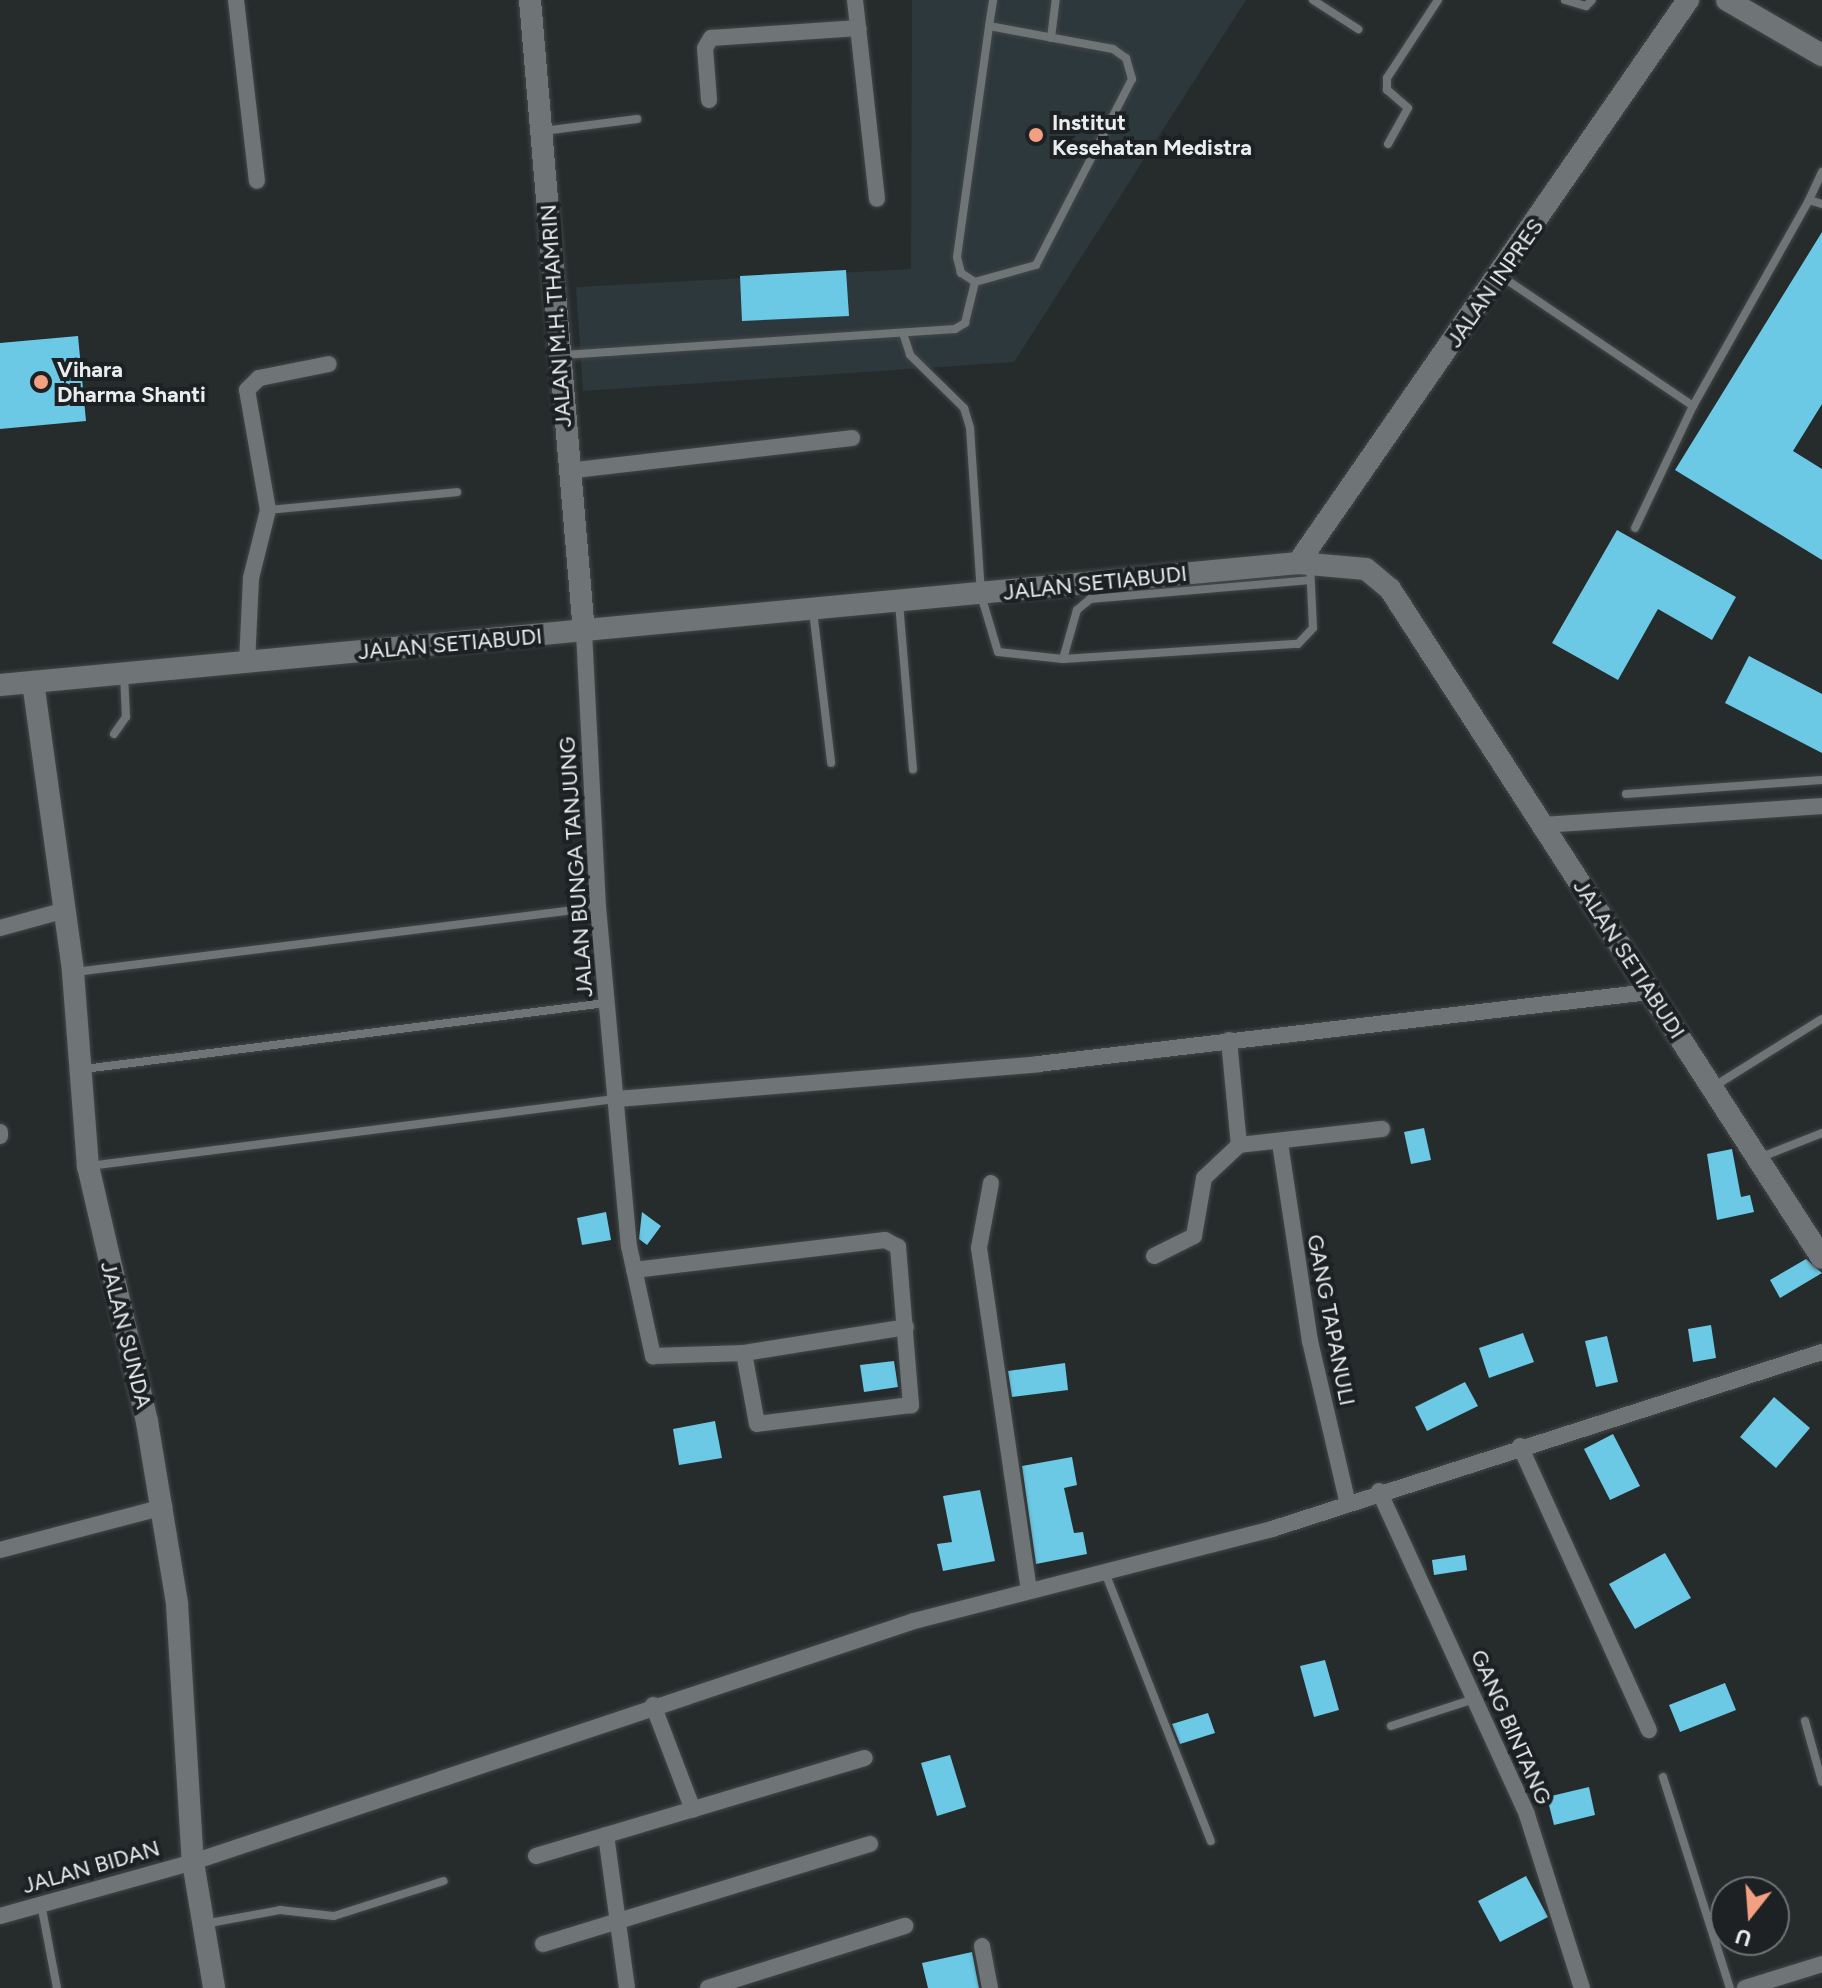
<!DOCTYPE html>
<html>
<head>
<meta charset="utf-8">
<style>
	body { margin:0 }
	#map { position:relative; width:1822px; height:1988px; overflow:hidden; background:#262b2c; font-family:Figtree,sans-serif }
	div>[style] { position:absolute }
	.built>* { inset:0; background:#2d383c }
	.building>* { inset:0; background:#6bc9e6 }
	.roads { filter:drop-shadow(0 0 2px #444749) drop-shadow(0 0 2px #444749) }
	.lane>* { height:8px; margin:-4px; padding:0 4px; transform-origin:4px; border-radius:4px; background:#6f7476 }
	.street>* { height:16px; margin:-8px; padding:0 8px; transform-origin:8px; border-radius:8px; background:#6f7476 }
	.secondary>* { height:22px; margin:-11px; padding:0 11px; transform-origin:11px; border-radius:11px; background:#6f7476 }
	.dots>* { width:22px; height:22px; translate:-50% -50%; box-sizing:border-box; border:4px solid #1d2123; border-radius:50% }
	span { translate:-50% -50%; white-space:nowrap; text-align:center; line-height:1.15; -webkit-text-stroke:8px #1d2123; paint-order:stroke }
	.poi-label { font-size:22px; color:#eaedee; font-weight:700 }
	.left { translate:0 -50%; text-align:left }
	.street-label { font-size:22px; color:#eaedee }
	.north { position:absolute; left:1710px; top:1876px; width:80px; height:80px; box-sizing:border-box; background:#1d2123; border:2px solid #6f7374; border-radius:50%; rotate:197deg; font-size:22px; font-weight:700; line-height:32px; text-align:center; color:#eaedee }
	.north::after { content:''; display:block; margin:auto; width:28px; height:36px; background:#f39f82; clip-path:polygon(50% 0,100% 100%,50% 72%,0 100%) }
</style>
</head>
<body>
<div id="map">
	<div class="built">
		<div style="clip-path:polygon(912px 0,1246px 0,1014px 362px,583px 391px,576px 287px,911px 269px)"></div>
	</div>
	<div class="building">
		<div style="clip-path:polygon(1822px 232px,1822px 404px,1793px 451px,1822px 469px,1822px 560px,1675px 470px)"></div>
		<div style="clip-path:polygon(846px 270px,849px 316px,742px 321px,740px 276px)"></div>
		<div style="clip-path:polygon(78px 336px,86px 421px,0 429px,0 343px)"></div>
		<div style="clip-path:polygon(1617px 530px,1736px 597px,1712px 640px,1658px 609px,1618px 680px,1552px 643px)"></div>
		<div style="clip-path:polygon(1749px 656px,1822px 694px,1822px 753px,1725px 703px)"></div>
		<div style="clip-path:polygon(1424px 1128px,1431px 1160px,1411px 1164px,1404px 1132px)"></div>
		<div style="clip-path:polygon(1732px 1149px,1741px 1197px,1750px 1195px,1754px 1212px,1717px 1220px,1707px 1154px)"></div>
		<div style="clip-path:polygon(606px 1212px,611px 1240px,582px 1245px,577px 1218px)"></div>
		<div style="clip-path:polygon(642px 1212px,661px 1226px,647px 1245px,639px 1239px)"></div>
		<div style="clip-path:polygon(1806px 1259px,1822px 1273px,1780px 1298px,1770px 1280px)"></div>
		<div style="clip-path:polygon(1711px 1325px,1716px 1358px,1693px 1362px,1688px 1329px)"></div>
		<div style="clip-path:polygon(1523px 1333px,1534px 1362px,1489px 1378px,1479px 1348px)"></div>
		<div style="clip-path:polygon(1607px 1336px,1618px 1382px,1596px 1387px,1585px 1341px)"></div>
		<div style="clip-path:polygon(894px 1361px,898px 1387px,864px 1392px,860px 1365px)"></div>
		<div style="clip-path:polygon(1065px 1363px,1068px 1390px,1012px 1397px,1008px 1371px)"></div>
		<div style="clip-path:polygon(1465px 1382px,1478px 1406px,1427px 1431px,1415px 1407px)"></div>
		<div style="clip-path:polygon(1774px 1397px,1810px 1428px,1776px 1468px,1740px 1437px)"></div>
		<div style="clip-path:polygon(715px 1421px,722px 1458px,679px 1465px,673px 1429px)"></div>
		<div style="clip-path:polygon(1613px 1434px,1640px 1486px,1610px 1500px,1584px 1449px)"></div>
		<div style="clip-path:polygon(1072px 1457px,1077px 1485px,1064px 1488px,1074px 1533px,1083px 1532px,1087px 1554px,1036px 1564px,1022px 1466px)"></div>
		<div style="clip-path:polygon(980px 1490px,995px 1561px,943px 1571px,937px 1544px,952px 1542px,943px 1496px)"></div>
		<div style="clip-path:polygon(1665px 1553px,1691px 1598px,1635px 1629px,1609px 1584px)"></div>
		<div style="clip-path:polygon(1465px 1555px,1467px 1570px,1434px 1575px,1432px 1560px)"></div>
		<div style="clip-path:polygon(1325px 1660px,1339px 1710px,1314px 1717px,1300px 1666px)"></div>
		<div style="clip-path:polygon(1725px 1683px,1736px 1710px,1680px 1732px,1669px 1705px)"></div>
		<div style="clip-path:polygon(1208px 1713px,1215px 1733px,1180px 1744px,1172px 1724px)"></div>
		<div style="clip-path:polygon(950px 1755px,966px 1807px,937px 1816px,921px 1763px)"></div>
		<div style="clip-path:polygon(1589px 1787px,1595px 1815px,1554px 1825px,1547px 1797px)"></div>
		<div style="clip-path:polygon(1526px 1876px,1548px 1917px,1500px 1942px,1478px 1901px)"></div>
		<div style="clip-path:polygon(972px 1952px,979px 1988px,928px 1988px,922px 1963px)"></div>
	</div>
	<div class="roads">
		<div class="lane">
			<div style="left:1313px;top:0;width:54px;rotate:32.8deg"></div>
			<div style="left:1565px;top:0;width:22px;rotate:16deg"></div>
			<div style="left:1586px;top:6px;width:8px;rotate:-45deg"></div>
			<div style="left:989px;top:26px;width:126px;rotate:10.5deg"></div>
			<div style="left:1113px;top:49px;width:16px;rotate:35deg"></div>
			<div style="left:1126px;top:58px;width:22px;rotate:74deg"></div>
			<div style="left:1132px;top:79px;width:209px;rotate:117.3deg"></div>
			<div style="left:1036px;top:265px;width:63px;rotate:164.4deg"></div>
			<div style="left:975px;top:282px;width:17px;rotate:-147deg"></div>
			<div style="left:961px;top:273px;width:16px;rotate:-104deg"></div>
			<div style="left:957px;top:257px;width:233px;rotate:-82.1deg"></div>
			<div style="left:989px;top:26px;width:26px;rotate:-81deg"></div>
			<div style="left:1051px;top:38px;width:38px;rotate:-83deg"></div>
			<div style="left:543px;top:131px;width:95px;rotate:-7.3deg"></div>
			<div style="left:1388px;top:144px;width:41px;rotate:-60.9deg"></div>
			<div style="left:1408px;top:108px;width:28px;rotate:-139deg"></div>
			<div style="left:1387px;top:90px;width:12px;rotate:-90deg"></div>
			<div style="left:1387px;top:78px;width:93px;rotate:-56.8deg"></div>
			<div style="left:1809px;top:200px;width:31px;rotate:-65deg"></div>
			<div style="left:1501px;top:276px;width:232px;rotate:34.1deg"></div>
			<div style="left:1693px;top:406px;width:135px;rotate:115.4deg"></div>
			<div style="left:903px;top:333px;width:23px;rotate:72deg"></div>
			<div style="left:910px;top:355px;width:76px;rotate:44.5deg"></div>
			<div style="left:964px;top:408px;width:21px;rotate:73deg"></div>
			<div style="left:970px;top:428px;width:167px;rotate:86.2deg"></div>
			<div style="left:981px;top:595px;width:59px;rotate:73.4deg"></div>
			<div style="left:998px;top:652px;width:65px;rotate:6.1deg"></div>
			<div style="left:1063px;top:659px;width:235px;rotate:-3.7deg"></div>
			<div style="left:1298px;top:644px;width:22px;rotate:-47deg"></div>
			<div style="left:1313px;top:628px;width:64px;rotate:-92.7deg"></div>
			<div style="left:563px;top:355px;width:393px;rotate:-3.8deg"></div>
			<div style="left:955px;top:329px;width:12px;rotate:-31deg"></div>
			<div style="left:965px;top:323px;width:42px;rotate:-76.3deg"></div>
			<div style="left:1693px;top:406px;width:236px;rotate:-60.6deg"></div>
			<div style="left:1809px;top:200px;width:14px;rotate:17deg"></div>
			<div style="left:268px;top:510px;width:190px;rotate:-5.4deg"></div>
			<div style="left:899px;top:603px;width:167px;rotate:85.2deg"></div>
			<div style="left:813px;top:611px;width:153px;rotate:83.2deg"></div>
			<div style="left:1063px;top:659px;width:51px;rotate:-74.1deg"></div>
			<div style="left:1077px;top:610px;width:17px;rotate:-40deg"></div>
			<div style="left:1090px;top:599px;width:221px;rotate:-4.9deg"></div>
			<div style="left:114px;top:734px;width:21px;rotate:-55deg"></div>
			<div style="left:126px;top:717px;width:42px;rotate:-92.7deg"></div>
			<div style="left:1626px;top:794px;width:196px;rotate:-4.1deg"></div>
			<div style="left:75px;top:972px;width:527px;rotate:-7.08deg"></div>
			<div style="left:84px;top:1069px;width:526px;rotate:-7.21deg"></div>
			<div style="left:1713px;top:1087px;width:128px;rotate:-32deg"></div>
			<div style="left:1759px;top:1158px;width:68px;rotate:-21.6deg"></div>
			<div style="left:89px;top:1166px;width:530px;rotate:-7.26deg"></div>
			<div style="left:1106px;top:1575px;width:286px;rotate:68.5deg"></div>
			<div style="left:1805px;top:1721px;width:63px;rotate:74.4deg"></div>
			<div style="left:1391px;top:1726px;width:87px;rotate:-18deg"></div>
			<div style="left:1663px;top:1777px;width:221px;rotate:72.4deg"></div>
			<div style="left:41px;top:1904px;width:86px;rotate:79.2deg"></div>
			<div style="left:204px;top:1924px;width:77px;rotate:-10.4deg"></div>
			<div style="left:280px;top:1910px;width:54px;rotate:6.3deg"></div>
			<div style="left:334px;top:1916px;width:115px;rotate:-17.7deg"></div>
		</div>
		<div class="street">
			<div style="left:236px;top:0;width:182px;rotate:83.4deg"></div>
			<div style="left:855px;top:0;width:200px;rotate:83.7deg"></div>
			<div style="left:709px;top:100px;width:52px;rotate:-94.4deg"></div>
			<div style="left:705px;top:48px;width:12px;rotate:-59deg"></div>
			<div style="left:711px;top:38px;width:148px;rotate:-3.9deg"></div>
			<div style="left:567px;top:471px;width:287px;rotate:-6.6deg"></div>
			<div style="left:584px;top:632px;width:275px;rotate:87.1deg"></div>
			<div style="left:598px;top:907px;width:340px;rotate:84.8deg"></div>
			<div style="left:629px;top:1246px;width:113px;rotate:77.7deg"></div>
			<div style="left:653px;top:1356px;width:91px;rotate:-1.9deg"></div>
			<div style="left:744px;top:1353px;width:164px;rotate:-9.1deg"></div>
			<div style="left:247px;top:663px;width:85px;rotate:-87.3deg"></div>
			<div style="left:251px;top:578px;width:70px;rotate:-76deg"></div>
			<div style="left:268px;top:510px;width:122px;rotate:-99.9deg"></div>
			<div style="left:247px;top:390px;width:17px;rotate:-45deg"></div>
			<div style="left:259px;top:378px;width:71px;rotate:-11.3deg"></div>
			<div style="left:1543px;top:825px;width:280px;rotate:-3.9deg"></div>
			<div style="left:0;top:928px;width:68px;rotate:-15.3deg"></div>
			<div style="left:1229px;top:1040px;width:105px;rotate:84.6deg"></div>
			<div style="left:616px;top:1099px;width:423px;rotate:-4.7deg"></div>
			<div style="left:1038px;top:1064px;width:615px;rotate:-6.72deg"></div>
			<div style="left:0;top:1132px;width:4px;rotate:90deg"></div>
			<div style="left:1280px;top:1143px;width:200px;rotate:81.4deg"></div>
			<div style="left:1310px;top:1341px;width:167px;rotate:76.9deg"></div>
			<div style="left:991px;top:1183px;width:66px;rotate:100.5deg"></div>
			<div style="left:979px;top:1248px;width:346px;rotate:81.7deg"></div>
			<div style="left:1154px;top:1256px;width:45px;rotate:-26.6deg"></div>
			<div style="left:1194px;top:1236px;width:59px;rotate:-80.2deg"></div>
			<div style="left:1204px;top:1178px;width:48px;rotate:-43.3deg"></div>
			<div style="left:1239px;top:1145px;width:144px;rotate:-6.4deg"></div>
			<div style="left:634px;top:1270px;width:253px;rotate:-6.8deg"></div>
			<div style="left:885px;top:1240px;width:15px;rotate:28deg"></div>
			<div style="left:898px;top:1247px;width:159px;rotate:85.3deg"></div>
			<div style="left:911px;top:1405px;width:155px;rotate:173deg"></div>
			<div style="left:757px;top:1424px;width:72px;rotate:-100.4deg"></div>
			<div style="left:1520px;top:1446px;width:312px;rotate:65.6deg"></div>
			<div style="left:1379px;top:1491px;width:356px;rotate:65.4deg"></div>
			<div style="left:1527px;top:1815px;width:182px;rotate:72.4deg"></div>
			<div style="left:0;top:1550px;width:170px;rotate:-14.7deg"></div>
			<div style="left:653px;top:1705px;width:112px;rotate:69.1deg"></div>
			<div style="left:606px;top:1835px;width:154px;rotate:82.2deg"></div>
			<div style="left:536px;top:1856px;width:343px;rotate:-16.6deg"></div>
			<div style="left:0;top:1916px;width:200px;rotate:-15.6deg"></div>
			<div style="left:193px;top:1862px;width:760px;rotate:-18.48deg"></div>
			<div style="left:914px;top:1621px;width:370px;rotate:-14.4deg"></div>
			<div style="left:1272px;top:1529px;width:578px;rotate:-17.84deg"></div>
			<div style="left:543px;top:1944px;width:342px;rotate:-17deg"></div>
			<div style="left:982px;top:1946px;width:43px;rotate:79.2deg"></div>
			<div style="left:708px;top:1988px;width:207px;rotate:-17.5deg"></div>
			<div style="left:1745px;top:1988px;width:81px;rotate:-17.3deg"></div>
		</div>
		<div class="secondary">
			<div style="left:530px;top:0;width:634px;rotate:85.12deg"></div>
			<div style="left:1727px;top:0;width:110px;rotate:30.1deg"></div>
			<div style="left:1298px;top:563px;width:685px;rotate:-55.29deg"></div>
			<div style="left:33px;top:682px;width:293px;rotate:82.1deg"></div>
			<div style="left:73px;top:972px;width:195px;rotate:85.6deg"></div>
			<div style="left:88px;top:1166px;width:263px;rotate:77deg"></div>
			<div style="left:147px;top:1422px;width:184px;rotate:80.6deg"></div>
			<div style="left:177px;top:1604px;width:258px;rotate:86.5deg"></div>
			<div style="left:193px;top:1862px;width:128px;rotate:80.5deg"></div>
			<div style="left:0;top:685px;width:1304px;rotate:-5.37deg"></div>
			<div style="left:1298px;top:563px;width:68px;rotate:5deg"></div>
			<div style="left:1366px;top:569px;width:31px;rotate:40deg"></div>
			<div style="left:1390px;top:589px;width:796px;rotate:57.15deg"></div>
		</div>
	</div>
	<div class="dots">
		<div style="left:1036px;top:135px;background:#f39f82"></div>
		<div style="left:41px;top:382px;background:#f39f82"></div>
	</div>
	<div class="poi-label">
		<span class="left" style="left:1052px;top:135px">Institut<br>Kesehatan Medistra</span>
		<span class="left" style="left:57px;top:382px">Vihara<br>Dharma Shanti</span>
	</div>
	<div class="street-label">
		<span style="left:1495px;top:283px;rotate:-55deg">JALAN INPRES</span>
		<span style="left:556px;top:316px;rotate:-94deg">JALAN M.H. THAMRIN</span>
		<span style="left:1095px;top:583px;rotate:-6deg">JALAN SETIABUDI</span>
		<span style="left:450px;top:644px;rotate:-5deg">JALAN SETIABUDI</span>
		<span style="left:576px;top:867px;rotate:-94deg">JALAN BUNGA TANJUNG</span>
		<span style="left:1629px;top:959px;rotate:57deg">JALAN SETIABUDI</span>
		<span style="left:1331px;top:1320px;rotate:79deg">GANG TAPANULI</span>
		<span style="left:126px;top:1335px;rotate:76deg">JALAN SUNDA</span>
		<span style="left:1511px;top:1727px;rotate:66deg">GANG BINTANG</span>
		<span style="left:91px;top:1867px;rotate:-16deg">JALAN BIDAN</span>
	</div>
	<div class="north">U</div>
</div>
</body>
</html>
